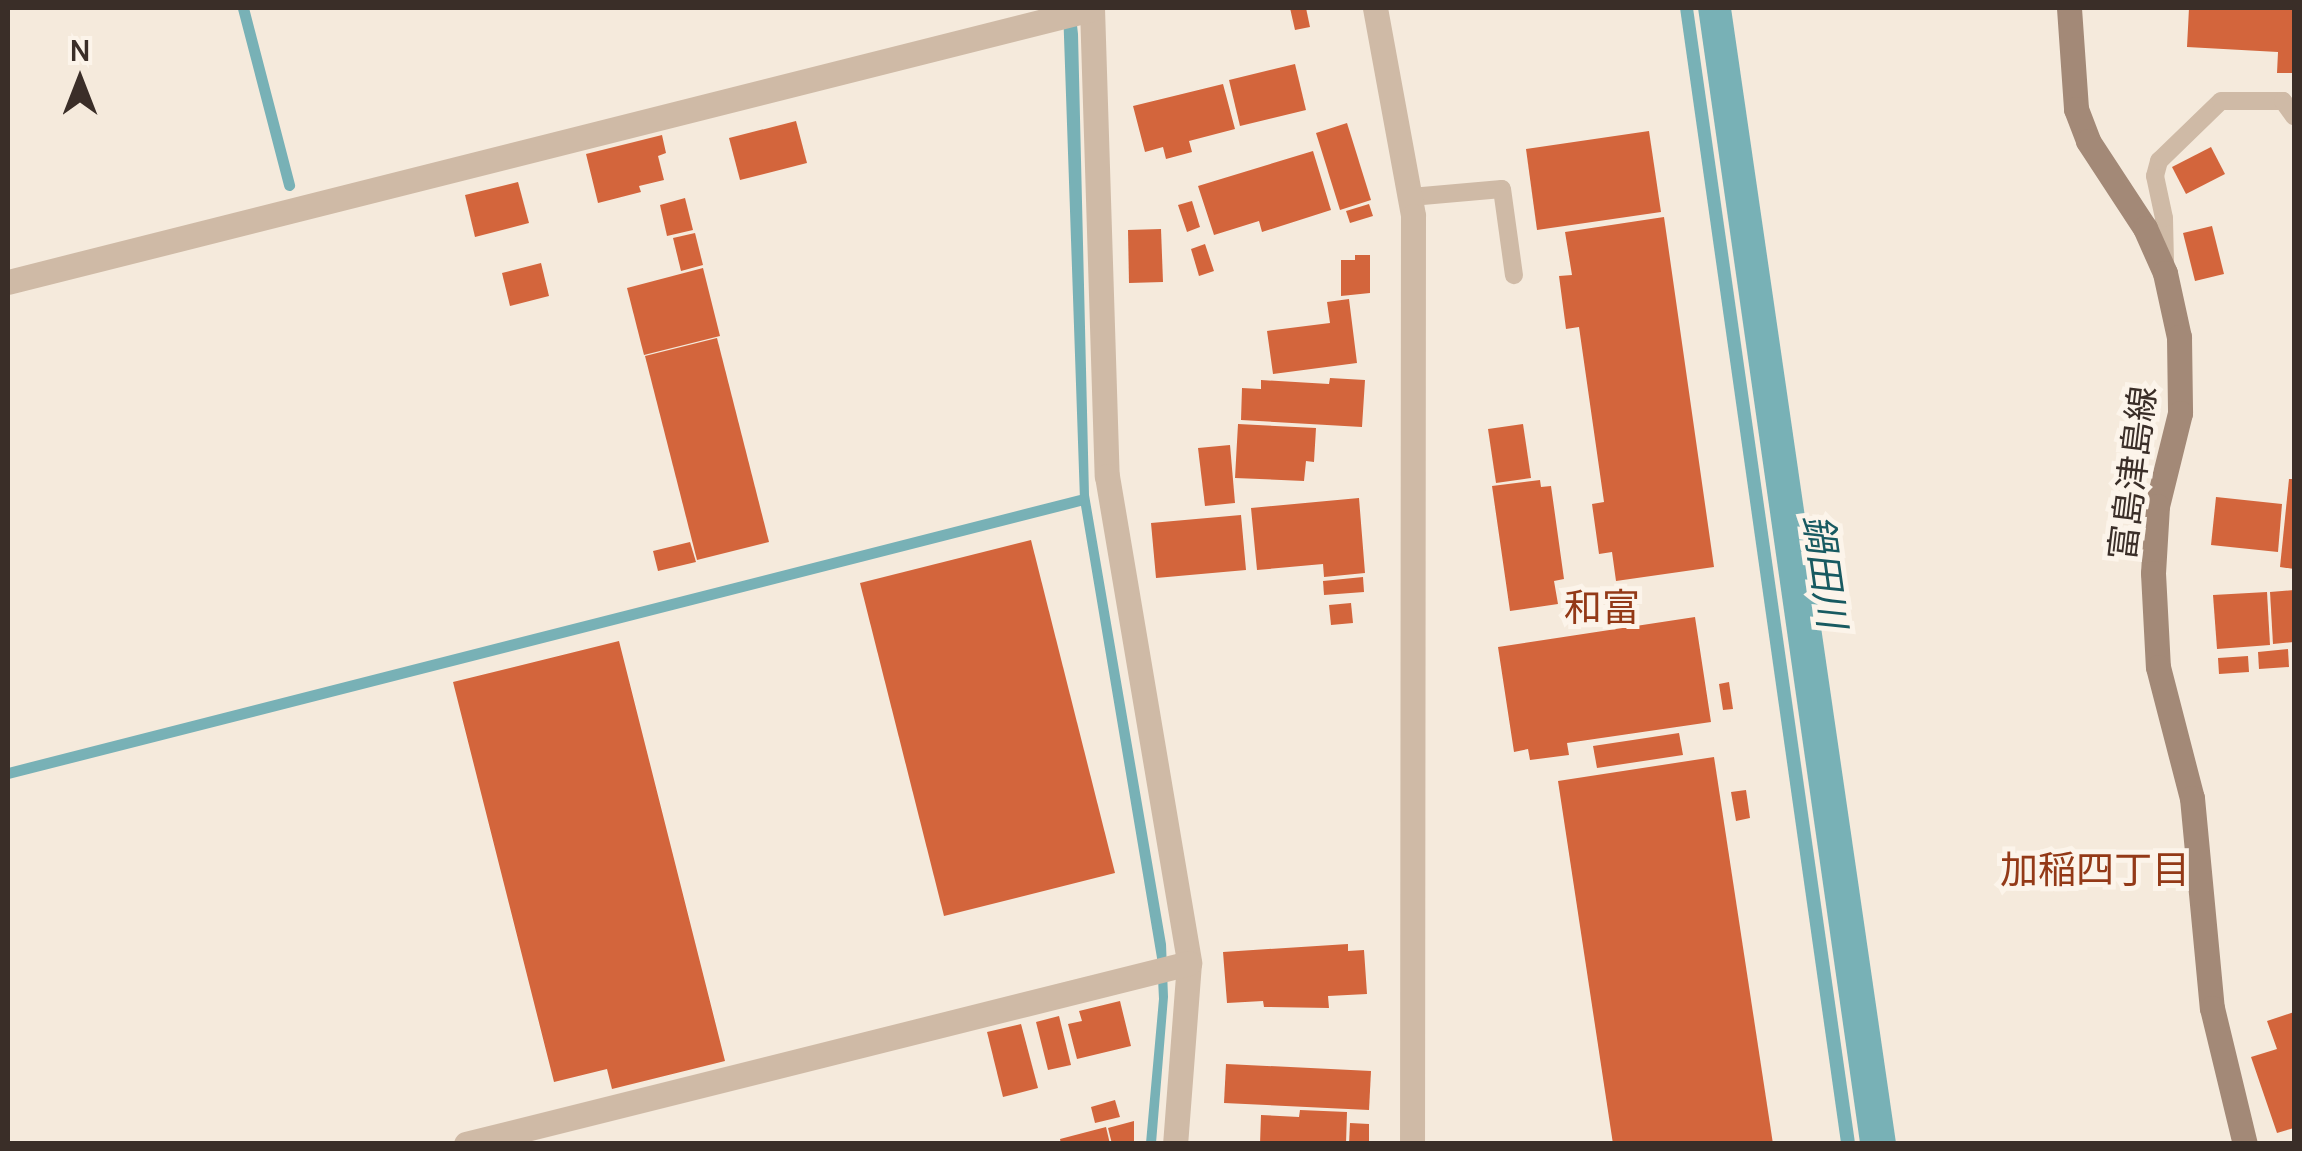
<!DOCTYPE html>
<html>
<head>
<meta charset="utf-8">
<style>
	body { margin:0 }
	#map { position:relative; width:2302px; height:1151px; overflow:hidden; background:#f5eadc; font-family:Manrope,"Noto Sans JP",sans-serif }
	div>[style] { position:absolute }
	.water>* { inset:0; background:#78b1b6 }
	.stream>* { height:11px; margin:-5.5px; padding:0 5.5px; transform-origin:5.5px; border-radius:5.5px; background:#78b1b6 }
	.building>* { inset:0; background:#d3653c }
	.service>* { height:18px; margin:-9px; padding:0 9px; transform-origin:9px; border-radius:9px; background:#cfbaa6 }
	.minor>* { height:25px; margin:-12.5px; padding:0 12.5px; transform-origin:12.5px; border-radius:12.5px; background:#cfbaa6 }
	.tertiary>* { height:25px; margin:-12.5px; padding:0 12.5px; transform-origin:12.5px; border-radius:12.5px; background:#cfbaa6 }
	.secondary>* { height:25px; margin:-12.5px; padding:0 12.5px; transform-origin:12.5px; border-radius:12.5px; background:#a38977 }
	span { translate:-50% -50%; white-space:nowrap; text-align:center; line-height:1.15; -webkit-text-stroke:10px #fcf4ea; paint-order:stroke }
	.street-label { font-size:35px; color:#3a2e28 }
	.water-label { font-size:38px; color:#185a61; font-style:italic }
	.neighbourhood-label { font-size:38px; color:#933917 }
	.frame { position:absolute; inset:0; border:10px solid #3a2e28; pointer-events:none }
	.north { position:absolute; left:30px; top:30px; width:100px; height:100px; -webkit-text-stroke:8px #fcf4ea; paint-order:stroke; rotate:0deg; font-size:28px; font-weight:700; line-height:40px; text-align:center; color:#3a2e28 }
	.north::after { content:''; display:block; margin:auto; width:35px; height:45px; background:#3a2e28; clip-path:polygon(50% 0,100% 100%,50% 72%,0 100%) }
</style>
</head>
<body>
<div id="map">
	<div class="water">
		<div style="clip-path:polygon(1063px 8px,1075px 8px,1078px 34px,1089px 495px,1166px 944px,1168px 997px,1156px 1143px,1146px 1143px,1159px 999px,1157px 958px,1080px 500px)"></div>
		<div style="clip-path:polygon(1680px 8px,1693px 8px,1855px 1143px,1841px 1143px)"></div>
		<div style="clip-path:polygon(1698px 8px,1731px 8px,1896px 1143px,1860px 1143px)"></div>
	</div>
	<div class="stream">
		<div style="left:243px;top:8px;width:183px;rotate:75.4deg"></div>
		<div style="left:8px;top:773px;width:1106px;rotate:-14.29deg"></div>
	</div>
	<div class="building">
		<div style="clip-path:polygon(1290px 8px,1306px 8px,1310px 27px,1295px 30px)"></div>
		<div style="clip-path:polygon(2189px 8px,2294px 8px,2294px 73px,2277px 73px,2278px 52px,2187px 47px)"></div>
		<div style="clip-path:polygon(1295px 64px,1306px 110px,1240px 126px,1229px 80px)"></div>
		<div style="clip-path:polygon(1223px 84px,1235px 129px,1189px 141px,1192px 152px,1166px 159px,1163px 147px,1145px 152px,1133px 106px)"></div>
		<div style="clip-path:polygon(796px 121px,807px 163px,740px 180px,729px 138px)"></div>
		<div style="clip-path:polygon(1347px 123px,1371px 200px,1340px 210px,1316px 133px)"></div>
		<div style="clip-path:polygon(1649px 131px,1661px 212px,1537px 230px,1526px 149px)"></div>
		<div style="clip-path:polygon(662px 135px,666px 153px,658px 156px,664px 180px,639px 186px,641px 192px,598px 203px,586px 154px)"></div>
		<div style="clip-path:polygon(2211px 147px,2225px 174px,2186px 194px,2172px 167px)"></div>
		<div style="clip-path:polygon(1313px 151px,1331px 210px,1262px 232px,1259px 221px,1214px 235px,1198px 186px)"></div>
		<div style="clip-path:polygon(518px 182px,529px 223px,475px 237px,465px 195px)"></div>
		<div style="clip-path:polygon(685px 198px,693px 230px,667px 236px,660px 205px)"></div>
		<div style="clip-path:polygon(1192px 201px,1200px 227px,1187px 232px,1178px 205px)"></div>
		<div style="clip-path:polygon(1369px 204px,1373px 216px,1350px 223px,1346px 211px)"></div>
		<div style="clip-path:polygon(1664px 217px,1714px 567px,1616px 581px,1612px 552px,1599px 554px,1592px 504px,1604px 502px,1579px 327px,1566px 329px,1559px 276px,1572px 275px,1565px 232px)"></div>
		<div style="clip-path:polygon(2212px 226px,2224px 274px,2195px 281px,2183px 233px)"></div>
		<div style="clip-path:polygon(1161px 229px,1163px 282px,1129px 283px,1128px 230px)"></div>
		<div style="clip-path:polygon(695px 233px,703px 265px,681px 271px,673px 238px)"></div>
		<div style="clip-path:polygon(1205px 244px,1214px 271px,1199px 276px,1191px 249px)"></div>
		<div style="clip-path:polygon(1355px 255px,1370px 255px,1370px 293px,1341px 296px,1341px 260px,1355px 260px)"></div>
		<div style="clip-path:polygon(541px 263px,549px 296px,510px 306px,502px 273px)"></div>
		<div style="clip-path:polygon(703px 268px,720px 336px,644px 355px,627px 288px)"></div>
		<div style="clip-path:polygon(1349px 299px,1357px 363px,1273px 374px,1267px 331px,1330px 323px,1327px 302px)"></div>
		<div style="clip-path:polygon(717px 338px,769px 542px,697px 560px,645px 356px)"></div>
		<div style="clip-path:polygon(1330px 378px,1365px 380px,1362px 427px,1241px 420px,1242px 388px,1261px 389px,1261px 380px,1329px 384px)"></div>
		<div style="clip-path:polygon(1238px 424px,1316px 428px,1314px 462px,1306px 461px,1304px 481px,1235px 478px)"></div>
		<div style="clip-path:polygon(1523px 424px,1531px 478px,1496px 483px,1488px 429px)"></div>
		<div style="clip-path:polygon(1230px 445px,1235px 503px,1205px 506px,1198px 448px)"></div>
		<div style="clip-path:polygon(2289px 479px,2294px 479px,2294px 569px,2280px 567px)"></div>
		<div style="clip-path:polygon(1540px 480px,1541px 487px,1551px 486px,1564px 579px,1554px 581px,1558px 604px,1510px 611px,1492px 486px)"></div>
		<div style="clip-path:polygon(2216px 497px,2282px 504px,2278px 552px,2211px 545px)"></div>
		<div style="clip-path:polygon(1359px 498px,1365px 573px,1324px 577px,1323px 564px,1257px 570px,1251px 508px)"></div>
		<div style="clip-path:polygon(1241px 515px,1246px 570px,1156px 578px,1151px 523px)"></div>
		<div style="clip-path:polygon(1031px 540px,1115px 873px,944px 916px,860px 583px)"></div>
		<div style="clip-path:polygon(690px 542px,696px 562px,658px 571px,653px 551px)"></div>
		<div style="clip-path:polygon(1363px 577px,1364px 592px,1324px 595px,1323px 581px)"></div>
		<div style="clip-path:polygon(2294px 590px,2294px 642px,2273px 644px,2270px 592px)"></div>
		<div style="clip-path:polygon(2267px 592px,2270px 645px,2217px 649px,2213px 595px)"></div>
		<div style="clip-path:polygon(1351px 603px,1353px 623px,1331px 625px,1329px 605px)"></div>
		<div style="clip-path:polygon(1695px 617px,1711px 722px,1567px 743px,1569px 755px,1530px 760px,1528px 749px,1514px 752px,1498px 647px)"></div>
		<div style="clip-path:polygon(619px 641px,725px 1061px,612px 1089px,607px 1069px,554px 1082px,453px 682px)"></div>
		<div style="clip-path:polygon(2288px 649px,2289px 667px,2259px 669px,2258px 652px)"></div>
		<div style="clip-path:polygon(2248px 656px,2249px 672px,2219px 674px,2218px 658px)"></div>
		<div style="clip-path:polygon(1729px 682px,1733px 709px,1723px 710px,1719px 684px)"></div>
		<div style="clip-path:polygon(1679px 733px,1683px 755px,1597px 768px,1593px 746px)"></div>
		<div style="clip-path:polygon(1714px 757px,1773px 1144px,1613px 1144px,1558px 781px)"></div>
		<div style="clip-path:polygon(1746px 790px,1750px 818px,1736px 821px,1731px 792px)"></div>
		<div style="clip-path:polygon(1348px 944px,1348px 951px,1364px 950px,1367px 994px,1328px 996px,1329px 1008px,1264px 1007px,1263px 1001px,1227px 1003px,1223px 952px)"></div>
		<div style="clip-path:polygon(1120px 1001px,1131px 1046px,1077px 1059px,1068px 1024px,1082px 1021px,1079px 1011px)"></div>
		<div style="clip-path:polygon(2294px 1012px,2294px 1128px,2277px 1133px,2251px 1057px,2277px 1049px,2267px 1021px)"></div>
		<div style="clip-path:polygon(1059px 1016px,1071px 1065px,1048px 1070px,1036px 1022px)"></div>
		<div style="clip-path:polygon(1021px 1024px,1038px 1088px,1003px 1097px,987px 1032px)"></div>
		<div style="clip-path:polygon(1226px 1064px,1371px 1071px,1369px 1110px,1224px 1103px)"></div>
		<div style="clip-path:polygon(1115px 1100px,1120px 1117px,1095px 1123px,1091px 1107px)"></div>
		<div style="clip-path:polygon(1300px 1110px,1347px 1112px,1346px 1144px,1260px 1144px,1261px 1115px,1299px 1117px)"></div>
		<div style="clip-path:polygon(1134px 1121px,1134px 1144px,1112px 1144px,1108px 1128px)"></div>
		<div style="clip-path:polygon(1350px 1123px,1369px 1124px,1369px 1144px,1349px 1144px)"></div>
		<div style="clip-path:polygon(1106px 1127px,1110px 1144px,1061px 1144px,1060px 1139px)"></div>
	</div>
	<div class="service">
		<div style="left:1411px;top:197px;width:91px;rotate:-5deg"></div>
		<div style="left:1502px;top:189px;width:87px;rotate:82.1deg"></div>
		<div style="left:2165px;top:263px;width:45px;rotate:-91.3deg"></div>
		<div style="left:2164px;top:218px;width:43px;rotate:-102.1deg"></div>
		<div style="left:2155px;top:176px;width:16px;rotate:-75deg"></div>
		<div style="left:2159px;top:161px;width:86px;rotate:-44.1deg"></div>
		<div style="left:2221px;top:101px;width:62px"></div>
		<div style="left:2283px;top:101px;width:19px;rotate:54deg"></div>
	</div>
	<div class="minor">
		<div style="left:1092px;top:8px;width:468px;rotate:88.2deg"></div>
		<div style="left:1107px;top:476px;width:494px;rotate:80.4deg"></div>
		<div style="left:1189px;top:963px;width:182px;rotate:94.4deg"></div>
		<div style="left:8px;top:282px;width:1118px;rotate:-14.14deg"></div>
		<div style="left:466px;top:1144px;width:745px;rotate:-14.05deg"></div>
	</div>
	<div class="tertiary">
		<div style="left:1375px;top:8px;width:211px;rotate:79.6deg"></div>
		<div style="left:1413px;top:216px;width:928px;rotate:90.06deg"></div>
	</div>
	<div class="secondary">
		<div style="left:2069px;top:8px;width:101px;rotate:86deg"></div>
		<div style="left:2076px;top:109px;width:34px;rotate:69deg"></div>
		<div style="left:2088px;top:141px;width:104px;rotate:56.8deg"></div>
		<div style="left:2145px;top:228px;width:49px;rotate:66deg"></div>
		<div style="left:2165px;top:273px;width:66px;rotate:77.7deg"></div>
		<div style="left:2179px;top:337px;width:76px;rotate:89.2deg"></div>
		<div style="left:2180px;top:413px;width:96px;rotate:103.9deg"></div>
		<div style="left:2157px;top:506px;width:67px;rotate:93.4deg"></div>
		<div style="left:2153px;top:573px;width:94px;rotate:87deg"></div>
		<div style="left:2158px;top:667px;width:135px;rotate:75.5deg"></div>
		<div style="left:2192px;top:798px;width:211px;rotate:84.6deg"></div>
		<div style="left:2212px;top:1008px;width:140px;rotate:76.4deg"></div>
	</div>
	<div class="street-label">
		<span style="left:2132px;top:473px;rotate:-83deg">富島津島線</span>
	</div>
	<div class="water-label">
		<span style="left:1826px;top:571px;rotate:82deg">鍋田川</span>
	</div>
	<div class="neighbourhood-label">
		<span style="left:1602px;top:607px">和富</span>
		<span style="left:2095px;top:869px">加稲四丁目</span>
	</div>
	<div class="frame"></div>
	<div class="north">N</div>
</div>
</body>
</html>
